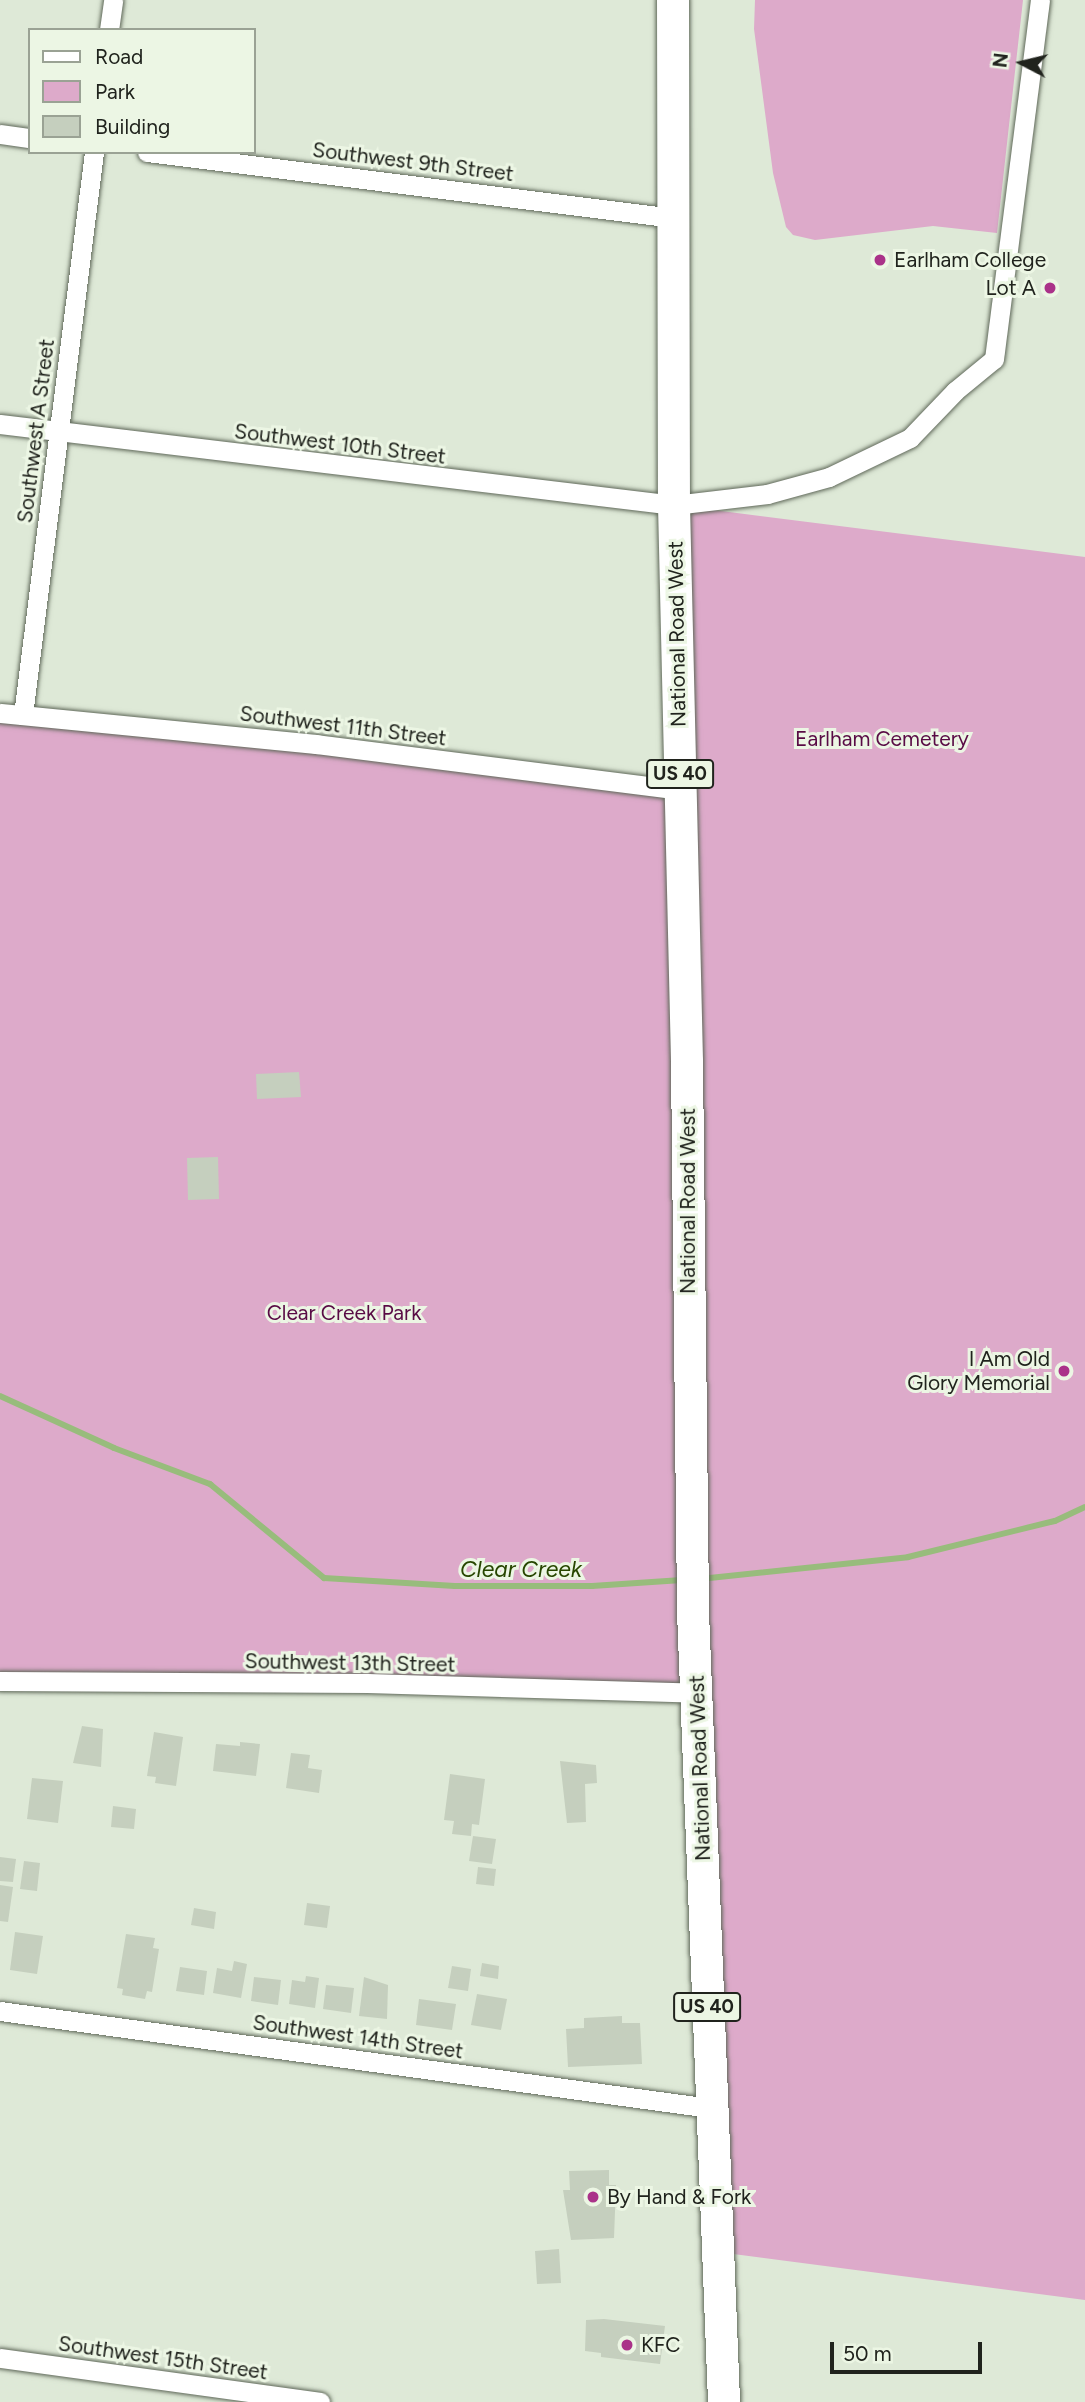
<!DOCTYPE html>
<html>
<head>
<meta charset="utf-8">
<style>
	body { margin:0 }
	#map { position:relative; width:1085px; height:2402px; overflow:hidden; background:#dee9d7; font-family:Figtree,sans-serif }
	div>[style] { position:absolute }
	.green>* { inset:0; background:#ddaaca }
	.stream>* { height:6px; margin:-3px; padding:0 3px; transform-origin:3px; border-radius:3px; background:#98bc7c }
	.building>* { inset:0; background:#c5cfbe }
	.roads { filter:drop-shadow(0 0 2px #5f6859) drop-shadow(0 0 2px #5f6859) }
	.street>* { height:19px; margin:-9.5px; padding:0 9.5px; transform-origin:9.5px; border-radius:9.5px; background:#fff }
	.primary>* { height:32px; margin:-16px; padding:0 16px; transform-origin:16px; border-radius:16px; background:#fff }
	.dots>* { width:19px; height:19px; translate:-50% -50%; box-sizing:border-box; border:4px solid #ecf6e4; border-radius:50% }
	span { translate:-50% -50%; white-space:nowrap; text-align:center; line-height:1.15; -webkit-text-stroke:6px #ecf6e4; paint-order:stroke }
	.shield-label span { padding:2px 5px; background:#ecf6e4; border:2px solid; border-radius:5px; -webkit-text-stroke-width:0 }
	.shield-label { font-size:19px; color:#20231d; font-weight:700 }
	.street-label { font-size:21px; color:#20231d }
	.poi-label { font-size:21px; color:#20231d }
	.left { translate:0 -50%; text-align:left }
	.right { translate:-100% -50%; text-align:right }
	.park-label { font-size:21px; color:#590b45 }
	.water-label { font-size:23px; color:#274600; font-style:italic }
	.legend { position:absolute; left:28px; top:28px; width:228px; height:126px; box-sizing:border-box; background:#ecf6e4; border:2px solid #9aa294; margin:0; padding:9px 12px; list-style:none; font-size:21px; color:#20231d }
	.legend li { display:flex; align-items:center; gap:14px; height:35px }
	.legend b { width:35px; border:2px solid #9aa294 }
	.north { position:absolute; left:987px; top:28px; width:70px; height:70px; -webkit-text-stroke:5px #ecf6e4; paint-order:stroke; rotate:277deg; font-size:19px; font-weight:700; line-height:28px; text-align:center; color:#20231d }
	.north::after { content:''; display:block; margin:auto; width:24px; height:32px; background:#20231d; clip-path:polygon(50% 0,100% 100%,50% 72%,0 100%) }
	.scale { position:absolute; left:830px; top:2342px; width:152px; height:32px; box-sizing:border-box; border:4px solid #20231d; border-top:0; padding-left:9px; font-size:21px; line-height:24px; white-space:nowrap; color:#20231d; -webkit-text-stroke:5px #ecf6e4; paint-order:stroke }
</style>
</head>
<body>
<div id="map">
	<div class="green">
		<div style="clip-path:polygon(755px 0,1023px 0,997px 233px,933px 226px,815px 240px,793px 235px,786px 227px,773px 173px,754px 29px)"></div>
		<div style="clip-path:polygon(674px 505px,1085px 557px,1085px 2300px,718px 2252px,698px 1693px,0 1681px,0 713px,680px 790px)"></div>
	</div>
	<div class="stream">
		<div style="left:0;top:1396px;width:125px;rotate:24.5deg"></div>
		<div style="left:114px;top:1448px;width:103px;rotate:20.6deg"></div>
		<div style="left:210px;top:1484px;width:148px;rotate:39.5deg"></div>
		<div style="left:324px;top:1578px;width:131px;rotate:3.5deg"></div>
		<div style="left:455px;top:1586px;width:137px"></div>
		<div style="left:592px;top:1586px;width:90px;rotate:-3.8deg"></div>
		<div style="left:700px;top:1579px;width:209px;rotate:-6deg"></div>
		<div style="left:908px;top:1557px;width:151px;rotate:-13.8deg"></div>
		<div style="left:1055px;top:1521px;width:33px;rotate:-25deg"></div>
	</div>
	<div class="building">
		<div style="clip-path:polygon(299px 1072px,301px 1097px,257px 1099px,256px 1074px)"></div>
		<div style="clip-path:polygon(218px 1157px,219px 1199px,188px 1200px,187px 1158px)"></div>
		<div style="clip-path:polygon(82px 1726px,103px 1729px,101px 1767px,73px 1763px)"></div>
		<div style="clip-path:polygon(154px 1732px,183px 1737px,176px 1786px,155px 1783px,156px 1777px,147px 1776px)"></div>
		<div style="clip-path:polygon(240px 1742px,260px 1744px,256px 1776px,213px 1771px,216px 1744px,240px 1746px)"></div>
		<div style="clip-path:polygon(291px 1753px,310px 1755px,308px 1768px,322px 1770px,319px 1793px,286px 1788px)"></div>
		<div style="clip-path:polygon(560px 1761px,596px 1765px,597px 1783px,585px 1784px,586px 1822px,567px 1823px)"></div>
		<div style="clip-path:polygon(450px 1774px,485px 1779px,479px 1825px,472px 1824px,471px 1836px,452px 1834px,454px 1821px,444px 1820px)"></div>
		<div style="clip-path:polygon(32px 1778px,63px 1781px,58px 1823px,27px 1819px)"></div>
		<div style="clip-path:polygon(113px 1806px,136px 1809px,134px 1829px,111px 1827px)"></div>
		<div style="clip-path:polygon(473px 1836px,496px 1839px,492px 1864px,469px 1861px)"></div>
		<div style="clip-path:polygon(0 1857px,16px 1859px,13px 1882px,0 1881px)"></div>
		<div style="clip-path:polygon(24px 1861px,40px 1863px,37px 1891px,20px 1889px)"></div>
		<div style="clip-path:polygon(478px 1867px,496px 1869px,494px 1886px,476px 1884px)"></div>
		<div style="clip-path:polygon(0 1885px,13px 1887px,8px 1922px,0 1921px)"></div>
		<div style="clip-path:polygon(307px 1903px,330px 1906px,327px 1928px,304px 1925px)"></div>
		<div style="clip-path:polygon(194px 1908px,216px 1912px,214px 1929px,191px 1925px)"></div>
		<div style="clip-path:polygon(15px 1932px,43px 1936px,37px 1974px,10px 1970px)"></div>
		<div style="clip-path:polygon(126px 1934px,155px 1938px,153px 1948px,159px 1949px,152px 1992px,147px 1991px,145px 1999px,122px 1995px,123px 1989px,117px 1988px)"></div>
		<div style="clip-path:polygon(234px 1961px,247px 1964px,241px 1998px,213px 1993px,217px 1968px,232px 1971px)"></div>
		<div style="clip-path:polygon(482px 1963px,499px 1966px,498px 1979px,480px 1976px)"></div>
		<div style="clip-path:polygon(452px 1966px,471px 1969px,468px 1991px,448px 1988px)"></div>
		<div style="clip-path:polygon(180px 1967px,207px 1971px,204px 1995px,176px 1991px)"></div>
		<div style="clip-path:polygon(306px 1976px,319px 1978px,315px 2008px,289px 2004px,292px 1980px,305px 1982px)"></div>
		<div style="clip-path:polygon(254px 1977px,281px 1980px,278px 2005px,251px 2001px)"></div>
		<div style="clip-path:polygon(364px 1977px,388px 1985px,387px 2019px,359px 2016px)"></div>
		<div style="clip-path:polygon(326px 1985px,354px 1988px,351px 2013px,323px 2009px)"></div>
		<div style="clip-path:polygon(477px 1994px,507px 1999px,501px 2030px,471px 2025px)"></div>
		<div style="clip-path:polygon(419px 1999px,456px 2004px,452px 2030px,416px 2025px)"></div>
		<div style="clip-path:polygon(622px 2016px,622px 2023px,640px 2023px,642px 2064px,568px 2067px,566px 2029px,584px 2028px,584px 2018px)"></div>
		<div style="clip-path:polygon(609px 2170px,609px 2185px,616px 2185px,614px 2238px,571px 2240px,563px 2190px,570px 2190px,569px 2171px)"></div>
		<div style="clip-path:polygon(559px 2249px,561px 2283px,537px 2284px,535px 2251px)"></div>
		<div style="clip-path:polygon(604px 2319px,665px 2326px,660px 2364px,601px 2357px,601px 2353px,585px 2351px,586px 2320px)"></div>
	</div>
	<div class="roads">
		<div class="street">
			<div style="left:109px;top:30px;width:30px;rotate:-82deg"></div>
			<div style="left:0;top:134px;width:30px;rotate:8deg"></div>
			<div style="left:147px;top:152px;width:531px;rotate:7.14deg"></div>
			<div style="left:0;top:424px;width:679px;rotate:6.85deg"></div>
			<div style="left:674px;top:505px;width:94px;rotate:-6.7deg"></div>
			<div style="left:767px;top:494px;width:64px;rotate:-15.3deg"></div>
			<div style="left:829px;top:477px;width:90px;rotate:-25.7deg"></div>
			<div style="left:910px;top:438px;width:65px;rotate:-46.2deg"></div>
			<div style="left:955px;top:391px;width:50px;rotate:-39.4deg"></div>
			<div style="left:994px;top:359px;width:362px;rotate:-82.7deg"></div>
			<div style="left:0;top:713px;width:318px;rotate:5.6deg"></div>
			<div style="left:316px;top:744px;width:367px;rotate:7.2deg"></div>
			<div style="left:23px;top:715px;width:567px;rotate:-82.81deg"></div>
			<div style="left:0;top:1681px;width:367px;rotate:0.3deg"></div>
			<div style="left:367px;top:1683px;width:331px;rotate:1.7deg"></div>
			<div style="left:0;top:2011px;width:717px;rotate:7.78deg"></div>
			<div style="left:0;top:2358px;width:323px;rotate:7.8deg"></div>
		</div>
		<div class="primary">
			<div style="left:673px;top:0;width:505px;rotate:89.89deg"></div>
			<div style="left:674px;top:505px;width:557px;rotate:88.66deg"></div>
			<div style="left:687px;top:1062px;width:550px;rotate:89.37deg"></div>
			<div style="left:693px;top:1612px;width:791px;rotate:87.75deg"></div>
		</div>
	</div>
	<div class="dots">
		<div style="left:880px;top:260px;background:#aa3289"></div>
		<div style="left:1050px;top:288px;background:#aa3289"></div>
		<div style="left:1064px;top:1371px;background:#aa3289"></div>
		<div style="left:593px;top:2197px;background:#aa3289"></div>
		<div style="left:627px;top:2345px;background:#aa3289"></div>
	</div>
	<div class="shield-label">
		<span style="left:680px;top:774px">US 40</span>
		<span style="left:707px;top:2007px">US 40</span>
	</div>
	<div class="street-label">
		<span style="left:413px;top:162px;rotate:7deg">Southwest 9th Street</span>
		<span style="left:36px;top:431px;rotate:-83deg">Southwest A Street</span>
		<span style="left:340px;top:444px;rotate:7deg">Southwest 10th Street</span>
		<span style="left:677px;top:634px;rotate:-91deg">National Road West</span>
		<span style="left:343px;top:726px;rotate:7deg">Southwest 11th Street</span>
		<span style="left:688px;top:1201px;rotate:-90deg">National Road West</span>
		<span style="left:350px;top:1663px;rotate:1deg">Southwest 13th Street</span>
		<span style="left:700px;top:1768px;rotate:-92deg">National Road West</span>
		<span style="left:358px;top:2037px;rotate:8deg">Southwest 14th Street</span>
		<span style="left:163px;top:2358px;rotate:8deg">Southwest 15th Street</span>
	</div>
	<div class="poi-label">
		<span class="left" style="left:894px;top:260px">Earlham College</span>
		<span class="right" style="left:1036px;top:288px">Lot A</span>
		<span class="right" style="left:1050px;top:1371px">I Am Old<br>Glory Memorial</span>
		<span class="left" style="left:607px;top:2197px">By Hand &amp; Fork</span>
		<span class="left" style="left:641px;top:2345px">KFC</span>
	</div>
	<div class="park-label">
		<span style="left:882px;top:739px">Earlham Cemetery</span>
		<span style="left:344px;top:1313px">Clear Creek Park</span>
	</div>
	<div class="water-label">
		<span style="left:521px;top:1569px">Clear Creek</span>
	</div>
	<ul class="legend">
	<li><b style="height:9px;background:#fff"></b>Road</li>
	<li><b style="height:19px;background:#ddaaca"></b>Park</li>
	<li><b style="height:19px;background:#c5cfbe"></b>Building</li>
	</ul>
	<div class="north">N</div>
	<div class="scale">50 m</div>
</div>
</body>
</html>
